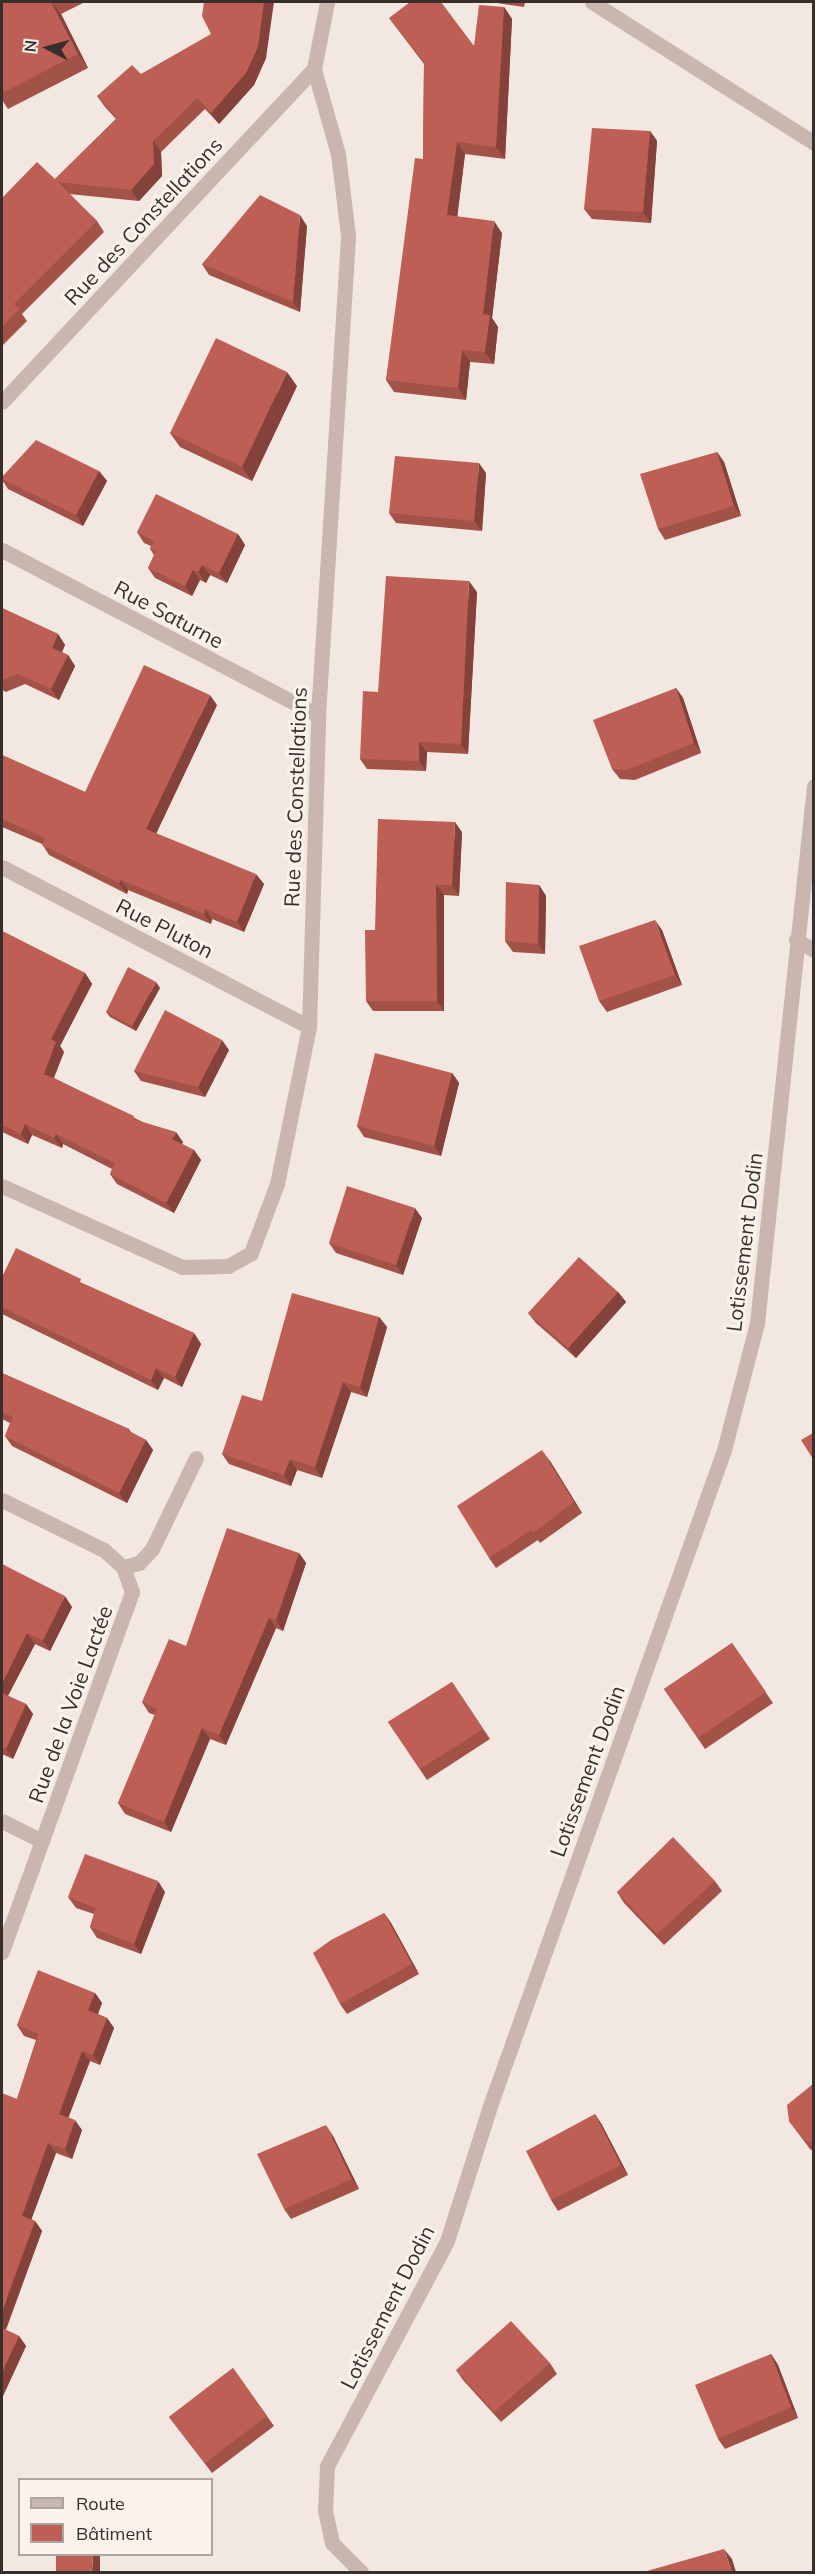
<!DOCTYPE html>
<html>
<head>
<meta charset="utf-8">
<style>
	body { margin:0 }
	#map { position:relative; width:815px; height:2574px; overflow:hidden; background:#f2e8e1; font-family:Mulish,sans-serif }
	div>[style] { position:absolute }
	.minor>* { height:15px; margin:-7.5px; padding:0 7.5px; transform-origin:7.5px; border-radius:7.5px; background:#c9b6ae }
	.wall>* { inset:0; background:#a35248 }
	.shaded-wall>* { inset:0; background:#84423b }
	.building>* { inset:0; background:#bd5f54 }
	span { translate:-50% -50%; white-space:nowrap; text-align:center; line-height:1.15; -webkit-text-stroke:6px #f9f2ed; paint-order:stroke }
	.street-label { font-size:21px; color:#382e2b }
	.frame { position:absolute; inset:0; border:3px solid #382e2b; pointer-events:none }
	.legend { position:absolute; left:18px; top:2478px; width:195px; height:78px; box-sizing:border-box; background:#f9f2ed; border:2px solid #aca49f; margin:0; padding:8px 10px; list-style:none; font-size:18px; color:#382e2b }
	.legend li { display:flex; align-items:center; gap:12px; height:30px }
	.legend b { width:30px; border:2px solid #aca49f }
	.north { position:absolute; left:18px; top:18px; width:60px; height:60px; -webkit-text-stroke:4px #f9f2ed; paint-order:stroke; rotate:276deg; font-size:16px; font-weight:700; line-height:24px; text-align:center; color:#382e2b }
	.north::after { content:''; display:block; margin:auto; width:21px; height:27px; background:#382e2b; clip-path:polygon(50% 0,100% 100%,50% 72%,0 100%) }
</style>
</head>
<body>
<div id="map">
	<div class="minor">
		<div style="left:592px;top:2px;width:263px;rotate:32.4deg"></div>
		<div style="left:2px;top:402px;width:456px;rotate:-46.9deg"></div>
		<div style="left:2px;top:550px;width:356px;rotate:27.6deg"></div>
		<div style="left:2px;top:867px;width:346px;rotate:27.5deg"></div>
		<div style="left:796px;top:940px;width:21px;rotate:29deg"></div>
		<div style="left:2px;top:1186px;width:197px;rotate:24.2deg"></div>
		<div style="left:182px;top:1267px;width:46px;rotate:-1.2deg"></div>
		<div style="left:228px;top:1266px;width:26px;rotate:-29deg"></div>
		<div style="left:251px;top:1253px;width:74px;rotate:-69.4deg"></div>
		<div style="left:277px;top:1184px;width:160px;rotate:-78.5deg"></div>
		<div style="left:309px;top:1027px;width:312px;rotate:-88.3deg"></div>
		<div style="left:318px;top:715px;width:481px;rotate:-86.4deg"></div>
		<div style="left:348px;top:235px;width:82px;rotate:-97deg"></div>
		<div style="left:338px;top:154px;width:88px;rotate:-105.8deg"></div>
		<div style="left:314px;top:69px;width:68px;rotate:-79deg"></div>
		<div style="left:2px;top:1500px;width:114px;rotate:26.1deg"></div>
		<div style="left:104px;top:1550px;width:25px;rotate:42deg"></div>
		<div style="left:123px;top:1567px;width:27px;rotate:70deg"></div>
		<div style="left:132px;top:1592px;width:383px;rotate:109.9deg"></div>
		<div style="left:123px;top:1567px;width:16px;rotate:-14deg"></div>
		<div style="left:139px;top:1563px;width:19px;rotate:-47deg"></div>
		<div style="left:152px;top:1549px;width:101px;rotate:-64.2deg"></div>
		<div style="left:2px;top:1821px;width:45px;rotate:26.6deg"></div>
		<div style="left:361px;top:2572px;width:41px;rotate:-135deg"></div>
		<div style="left:332px;top:2543px;width:33px;rotate:-102deg"></div>
		<div style="left:325px;top:2511px;width:45px;rotate:-87.5deg"></div>
		<div style="left:327px;top:2466px;width:255px;rotate:-61.9deg"></div>
		<div style="left:447px;top:2241px;width:145px;rotate:-72.3deg"></div>
		<div style="left:491px;top:2103px;width:693px;rotate:-70.36deg"></div>
		<div style="left:724px;top:1450px;width:131px;rotate:-75.4deg"></div>
		<div style="left:757px;top:1323px;width:540px;rotate:-83.94deg"></div>
	</div>
	<div class="wall">
		<div style="clip-path:polygon(2px 2px,85px 2px,61px 14px,88px 68px,8px 109px,2px 100px)"></div>
		<div style="clip-path:polygon(490px 2px,525px 2px,524px 7px)"></div>
		<div style="clip-path:polygon(504px 7px,512px 19px,505px 159px,465px 154px,457px 217px,502px 233px,492px 318px,498px 327px,494px 364px,470px 362px,466px 400px,394px 392px,386px 380px,423px 159px,424px 64px,389px 18px,474px 46px)"></div>
		<div style="clip-path:polygon(266px 58px,254px 85px,219px 124px,205px 109px,161px 152px,162px 176px,139px 201px,69px 194px,97px 221px,104px 232px,22px 314px,27px 321px,2px 346px,2px 198px,55px 179px,116px 119px,105px 107px,97px 96px,141px 74px)"></div>
		<div style="clip-path:polygon(650px 131px,657px 141px,651px 223px,592px 219px,584px 209px)"></div>
		<div style="clip-path:polygon(307px 226px,300px 312px,209px 275px,202px 264px)"></div>
		<div style="clip-path:polygon(297px 386px,252px 481px,180px 447px,170px 433px)"></div>
		<div style="clip-path:polygon(717px 452px,724px 462px,741px 516px,665px 540px,658px 529px)"></div>
		<div style="clip-path:polygon(99px 471px,107px 481px,83px 526px,8px 489px,2px 480px,2px 477px)"></div>
		<div style="clip-path:polygon(486px 473px,482px 531px,396px 523px,389px 513px)"></div>
		<div style="clip-path:polygon(137px 532px,238px 534px,245px 545px,227px 583px,210px 575px,206px 583px,200px 580px,192px 596px,155px 578px,148px 568px,154px 555px,150px 549px,151px 546px,144px 543px)"></div>
		<div style="clip-path:polygon(477px 592px,468px 754px,427px 752px,426px 771px,367px 769px,360px 759px,378px 692px)"></div>
		<div style="clip-path:polygon(2px 608px,58px 634px,65px 645px,62px 652px,68px 655px,75px 666px,59px 700px,25px 684px,6px 692px,2px 690px)"></div>
		<div style="clip-path:polygon(676px 688px,683px 698px,701px 753px,635px 780px,620px 779px,612px 769px)"></div>
		<div style="clip-path:polygon(217px 705px,156px 834px,264px 884px,244px 932px,212px 919px,211px 924px,128px 890px,127px 894px,49px 855px,42px 844px,2px 827px,2px 755px,85px 792px)"></div>
		<div style="clip-path:polygon(462px 832px,459px 896px,444px 895px,444px 1011px,373px 1011px,366px 1001px,375px 930px)"></div>
		<div style="clip-path:polygon(539px 885px,546px 896px,545px 954px,513px 952px,505px 941px)"></div>
		<div style="clip-path:polygon(662px 930px,682px 985px,607px 1012px,599px 1001px)"></div>
		<div style="clip-path:polygon(2px 931px,85px 973px,92px 984px,60px 1046px,64px 1052px,54px 1078px,183px 1142px,182px 1144px,194px 1150px,201px 1160px,174px 1213px,117px 1184px,110px 1174px,112px 1169px,63px 1144px,62px 1148px,32px 1135px,28px 1144px,2px 1132px)"></div>
		<div style="clip-path:polygon(160px 988px,136px 1031px,110px 1017px,106px 1012px)"></div>
		<div style="clip-path:polygon(229px 1050px,205px 1097px,141px 1081px,134px 1071px)"></div>
		<div style="clip-path:polygon(452px 1073px,459px 1083px,441px 1156px,364px 1137px,357px 1126px)"></div>
		<div style="clip-path:polygon(422px 1218px,403px 1275px,336px 1253px,329px 1243px)"></div>
		<div style="clip-path:polygon(2px 1277px,85px 1285px,194px 1333px,201px 1344px,182px 1387px,164px 1378px,158px 1390px,2px 1314px)"></div>
		<div style="clip-path:polygon(618px 1292px,626px 1302px,576px 1358px,536px 1323px,528px 1313px)"></div>
		<div style="clip-path:polygon(379px 1317px,387px 1327px,367px 1397px,351px 1392px,322px 1478px,297px 1470px,291px 1486px,229px 1464px,222px 1454px,262px 1401px)"></div>
		<div style="clip-path:polygon(2px 1373px,129px 1429px,131px 1432px,146px 1440px,153px 1450px,127px 1503px,12px 1446px,5px 1436px,10px 1423px,2px 1419px)"></div>
		<div style="clip-path:polygon(550px 1461px,582px 1513px,540px 1543px,538px 1540px,496px 1568px,489px 1558px)"></div>
		<div style="clip-path:polygon(299px 1553px,306px 1563px,283px 1631px,276px 1628px,226px 1745px,210px 1739px,171px 1832px,125px 1814px,118px 1803px,155px 1715px,149px 1713px,142px 1702px,186px 1646px)"></div>
		<div style="clip-path:polygon(2px 1564px,72px 1607px,50px 1651px,35px 1644px,8px 1696px,26px 1704px,33px 1714px,13px 1759px,2px 1754px)"></div>
		<div style="clip-path:polygon(732px 1643px,773px 1703px,705px 1749px,664px 1689px)"></div>
		<div style="clip-path:polygon(452px 1682px,490px 1739px,427px 1780px,388px 1722px)"></div>
		<div style="clip-path:polygon(715px 1881px,722px 1891px,664px 1945px,624px 1903px,617px 1892px)"></div>
		<div style="clip-path:polygon(165px 1892px,141px 1954px,97px 1938px,90px 1927px,94px 1914px,76px 1908px,68px 1897px)"></div>
		<div style="clip-path:polygon(384px 1913px,391px 1923px,419px 1974px,347px 2014px,340px 2004px)"></div>
		<div style="clip-path:polygon(95px 1993px,102px 2003px,98px 2014px,107px 2018px,114px 2028px,100px 2065px,90px 2061px,68px 2118px,82px 2130px,72px 2159px,56px 2153px,31px 2219px,35px 2221px,42px 2231px,6px 2330px,19px 2336px,26px 2346px,2px 2398px,17px 2099px,36px 2040px,24px 2036px,17px 2025px)"></div>
		<div style="clip-path:polygon(813px 2084px,813px 2151px,810px 2149px,789px 2121px)"></div>
		<div style="clip-path:polygon(595px 2114px,602px 2125px,628px 2175px,558px 2211px,551px 2200px)"></div>
		<div style="clip-path:polygon(333px 2136px,359px 2189px,291px 2219px,284px 2209px)"></div>
		<div style="clip-path:polygon(771px 2354px,778px 2365px,798px 2418px,725px 2449px,718px 2439px)"></div>
		<div style="clip-path:polygon(550px 2363px,557px 2374px,501px 2422px,463px 2380px,456px 2370px)"></div>
		<div style="clip-path:polygon(233px 2368px,274px 2426px,212px 2473px,169px 2417px)"></div>
	</div>
	<div class="shaded-wall">
		<div style="clip-path:polygon(51px 2px,61px 14px,88px 68px,78px 54px)"></div>
		<div style="clip-path:polygon(264px 2px,274px 2px,266px 58px,254px 85px,219px 124px,211px 113px)"></div>
		<div style="clip-path:polygon(504px 7px,512px 19px,505px 159px,496px 147px)"></div>
		<div style="clip-path:polygon(650px 131px,657px 141px,651px 223px,643px 212px)"></div>
		<div style="clip-path:polygon(153px 141px,161px 152px,162px 176px,139px 201px,131px 190px)"></div>
		<div style="clip-path:polygon(457px 142px,465px 154px,456px 227px,447px 215px)"></div>
		<div style="clip-path:polygon(300px 215px,307px 226px,300px 312px,293px 302px)"></div>
		<div style="clip-path:polygon(494px 221px,502px 233px,492px 318px,498px 327px,494px 364px,485px 352px,483px 314px)"></div>
		<div style="clip-path:polygon(462px 350px,470px 362px,466px 400px,458px 388px)"></div>
		<div style="clip-path:polygon(287px 372px,297px 386px,252px 481px,242px 467px)"></div>
		<div style="clip-path:polygon(717px 452px,724px 462px,741px 516px,734px 506px)"></div>
		<div style="clip-path:polygon(479px 463px,486px 473px,482px 531px,474px 521px)"></div>
		<div style="clip-path:polygon(99px 471px,107px 481px,83px 526px,76px 515px)"></div>
		<div style="clip-path:polygon(238px 534px,245px 545px,227px 583px,219px 573px)"></div>
		<div style="clip-path:polygon(202px 565px,210px 575px,206px 583px,198px 572px)"></div>
		<div style="clip-path:polygon(193px 570px,200px 580px,192px 596px,185px 586px)"></div>
		<div style="clip-path:polygon(469px 581px,477px 592px,468px 754px,461px 744px)"></div>
		<div style="clip-path:polygon(58px 634px,65px 645px,59px 658px,52px 648px)"></div>
		<div style="clip-path:polygon(68px 655px,75px 666px,59px 700px,51px 689px)"></div>
		<div style="clip-path:polygon(676px 688px,683px 698px,701px 753px,694px 743px)"></div>
		<div style="clip-path:polygon(210px 695px,217px 705px,153px 840px,146px 829px)"></div>
		<div style="clip-path:polygon(419px 742px,427px 752px,426px 771px,419px 761px)"></div>
		<div style="clip-path:polygon(455px 822px,462px 832px,459px 896px,452px 885px)"></div>
		<div style="clip-path:polygon(256px 874px,264px 884px,244px 932px,237px 922px)"></div>
		<div style="clip-path:polygon(121px 880px,128px 890px,127px 894px,119px 883px)"></div>
		<div style="clip-path:polygon(436px 885px,444px 895px,444px 1011px,437px 1001px)"></div>
		<div style="clip-path:polygon(539px 885px,546px 896px,545px 954px,538px 944px)"></div>
		<div style="clip-path:polygon(205px 909px,212px 919px,211px 924px,204px 914px)"></div>
		<div style="clip-path:polygon(655px 920px,662px 930px,682px 985px,675px 975px)"></div>
		<div style="clip-path:polygon(85px 973px,92px 984px,60px 1046px,64px 1052px,51px 1084px,44px 1074px,51px 1039px)"></div>
		<div style="clip-path:polygon(156px 982px,160px 988px,136px 1031px,132px 1026px)"></div>
		<div style="clip-path:polygon(222px 1040px,229px 1050px,205px 1097px,198px 1087px)"></div>
		<div style="clip-path:polygon(452px 1073px,459px 1083px,441px 1156px,434px 1146px)"></div>
		<div style="clip-path:polygon(25px 1124px,32px 1135px,28px 1144px,21px 1134px)"></div>
		<div style="clip-path:polygon(176px 1132px,183px 1142px,179px 1149px,172px 1139px)"></div>
		<div style="clip-path:polygon(56px 1134px,63px 1144px,62px 1148px,54px 1138px)"></div>
		<div style="clip-path:polygon(194px 1150px,201px 1160px,174px 1213px,166px 1203px)"></div>
		<div style="clip-path:polygon(415px 1208px,422px 1218px,403px 1275px,396px 1265px)"></div>
		<div style="clip-path:polygon(618px 1292px,626px 1302px,576px 1358px,568px 1348px)"></div>
		<div style="clip-path:polygon(379px 1317px,387px 1327px,367px 1397px,360px 1387px)"></div>
		<div style="clip-path:polygon(194px 1333px,201px 1344px,182px 1387px,175px 1377px)"></div>
		<div style="clip-path:polygon(156px 1368px,164px 1378px,158px 1390px,151px 1380px)"></div>
		<div style="clip-path:polygon(343px 1382px,351px 1392px,322px 1478px,315px 1467px)"></div>
		<div style="clip-path:polygon(146px 1440px,153px 1450px,127px 1503px,119px 1493px)"></div>
		<div style="clip-path:polygon(542px 1450px,550px 1461px,582px 1513px,574px 1502px)"></div>
		<div style="clip-path:polygon(290px 1459px,297px 1470px,291px 1486px,284px 1475px)"></div>
		<div style="clip-path:polygon(299px 1553px,306px 1563px,283px 1631px,276px 1620px)"></div>
		<div style="clip-path:polygon(65px 1596px,72px 1607px,50px 1651px,43px 1640px)"></div>
		<div style="clip-path:polygon(269px 1618px,276px 1628px,226px 1745px,219px 1735px)"></div>
		<div style="clip-path:polygon(27px 1633px,35px 1644px,5px 1701px,2px 1696px,2px 1684px)"></div>
		<div style="clip-path:polygon(26px 1704px,33px 1714px,13px 1759px,6px 1749px)"></div>
		<div style="clip-path:polygon(202px 1728px,210px 1739px,171px 1832px,164px 1822px)"></div>
		<div style="clip-path:polygon(158px 1881px,165px 1892px,141px 1954px,134px 1944px)"></div>
		<div style="clip-path:polygon(384px 1913px,391px 1923px,419px 1974px,412px 1964px)"></div>
		<div style="clip-path:polygon(95px 1993px,102px 2003px,95px 2021px,88px 2010px)"></div>
		<div style="clip-path:polygon(107px 2018px,114px 2028px,100px 2065px,93px 2055px)"></div>
		<div style="clip-path:polygon(82px 2051px,90px 2061px,66px 2124px,59px 2114px)"></div>
		<div style="clip-path:polygon(595px 2114px,602px 2125px,628px 2175px,621px 2165px)"></div>
		<div style="clip-path:polygon(75px 2120px,82px 2130px,72px 2159px,65px 2149px)"></div>
		<div style="clip-path:polygon(326px 2125px,333px 2136px,359px 2189px,352px 2179px)"></div>
		<div style="clip-path:polygon(48px 2143px,56px 2153px,29px 2226px,22px 2216px)"></div>
		<div style="clip-path:polygon(35px 2221px,42px 2231px,3px 2336px,2px 2333px,2px 2311px)"></div>
		<div style="clip-path:polygon(19px 2336px,26px 2346px,2px 2398px,2px 2372px)"></div>
		<div style="clip-path:polygon(771px 2354px,778px 2365px,798px 2418px,791px 2407px)"></div>
		<div style="clip-path:polygon(724px 2549px,732px 2559px,736px 2572px,732px 2572px)"></div>
		<div style="clip-path:polygon(93px 2554px,99px 2554px,100px 2556px,100px 2572px,92px 2572px)"></div>
	</div>
	<div class="building">
		<div style="clip-path:polygon(2px 2px,51px 2px,78px 54px,2px 93px)"></div>
		<div style="clip-path:polygon(204px 2px,264px 2px,258px 47px,246px 73px,211px 113px,197px 98px,153px 141px,154px 164px,131px 190px,58px 182px,97px 221px,14px 304px,19px 309px,2px 327px,2px 198px,37px 162px,55px 179px,117px 118px,97px 96px,132px 65px,141px 74px,211px 34px,202px 16px)"></div>
		<div style="clip-path:polygon(410px 2px,441px 2px,474px 46px,479px 5px,504px 7px,496px 147px,457px 142px,447px 215px,494px 221px,483px 314px,490px 315px,485px 352px,462px 350px,458px 388px,386px 380px,415px 158px,423px 159px,424px 62px,389px 18px)"></div>
		<div style="clip-path:polygon(592px 128px,650px 131px,643px 212px,584px 209px)"></div>
		<div style="clip-path:polygon(260px 195px,300px 215px,293px 302px,202px 264px)"></div>
		<div style="clip-path:polygon(216px 338px,287px 372px,242px 467px,170px 433px)"></div>
		<div style="clip-path:polygon(36px 440px,99px 471px,76px 515px,2px 479px,2px 477px)"></div>
		<div style="clip-path:polygon(717px 452px,734px 506px,658px 529px,640px 474px)"></div>
		<div style="clip-path:polygon(395px 456px,479px 463px,474px 521px,389px 513px)"></div>
		<div style="clip-path:polygon(156px 494px,238px 534px,219px 573px,202px 565px,198px 572px,193px 570px,185px 586px,148px 568px,156px 552px,150px 549px,154px 541px,137px 532px)"></div>
		<div style="clip-path:polygon(386px 576px,469px 581px,461px 744px,419px 742px,419px 761px,360px 759px,363px 691px,378px 692px)"></div>
		<div style="clip-path:polygon(2px 608px,58px 634px,52px 648px,68px 655px,51px 689px,18px 674px,2px 680px)"></div>
		<div style="clip-path:polygon(144px 665px,210px 695px,146px 829px,256px 874px,237px 922px,205px 909px,204px 914px,121px 880px,119px 883px,42px 845px,45px 838px,2px 819px,2px 755px,85px 792px)"></div>
		<div style="clip-path:polygon(676px 688px,694px 743px,627px 770px,612px 769px,593px 720px)"></div>
		<div style="clip-path:polygon(378px 819px,455px 822px,452px 885px,436px 885px,437px 1001px,366px 1001px,365px 930px,375px 930px)"></div>
		<div style="clip-path:polygon(506px 882px,539px 885px,538px 944px,505px 941px)"></div>
		<div style="clip-path:polygon(655px 920px,675px 975px,599px 1001px,579px 946px)"></div>
		<div style="clip-path:polygon(2px 931px,85px 973px,51px 1039px,56px 1042px,44px 1074px,134px 1116px,133px 1119px,176px 1132px,172px 1139px,194px 1150px,166px 1203px,110px 1174px,115px 1163px,56px 1134px,54px 1138px,25px 1124px,21px 1134px,2px 1125px)"></div>
		<div style="clip-path:polygon(128px 967px,156px 982px,132px 1026px,106px 1012px)"></div>
		<div style="clip-path:polygon(165px 1010px,222px 1040px,198px 1087px,134px 1071px)"></div>
		<div style="clip-path:polygon(375px 1053px,452px 1073px,434px 1146px,357px 1126px)"></div>
		<div style="clip-path:polygon(347px 1186px,415px 1208px,396px 1265px,329px 1243px)"></div>
		<div style="clip-path:polygon(16px 1248px,81px 1279px,80px 1282px,194px 1333px,175px 1377px,156px 1368px,151px 1380px,2px 1307px,2px 1277px)"></div>
		<div style="clip-path:polygon(579px 1257px,618px 1292px,568px 1348px,528px 1313px)"></div>
		<div style="clip-path:polygon(292px 1293px,379px 1317px,360px 1387px,343px 1382px,315px 1467px,290px 1459px,284px 1475px,222px 1454px,242px 1395px,262px 1401px)"></div>
		<div style="clip-path:polygon(2px 1373px,129px 1429px,128px 1431px,146px 1440px,119px 1493px,5px 1436px,13px 1417px,2px 1412px)"></div>
		<div style="clip-path:polygon(813px 1433px,813px 1459px,801px 1440px)"></div>
		<div style="clip-path:polygon(542px 1450px,574px 1502px,533px 1533px,531px 1530px,489px 1558px,457px 1506px)"></div>
		<div style="clip-path:polygon(227px 1528px,299px 1553px,276px 1620px,269px 1618px,219px 1735px,202px 1728px,164px 1822px,118px 1803px,157px 1709px,142px 1702px,169px 1639px,186px 1646px)"></div>
		<div style="clip-path:polygon(2px 1564px,65px 1596px,43px 1640px,27px 1633px,2px 1684px)"></div>
		<div style="clip-path:polygon(732px 1643px,766px 1692px,698px 1738px,664px 1689px)"></div>
		<div style="clip-path:polygon(452px 1682px,483px 1729px,420px 1769px,388px 1722px)"></div>
		<div style="clip-path:polygon(2px 1693px,26px 1704px,6px 1749px,2px 1747px)"></div>
		<div style="clip-path:polygon(673px 1837px,715px 1881px,657px 1934px,617px 1892px)"></div>
		<div style="clip-path:polygon(85px 1854px,158px 1881px,134px 1944px,90px 1927px,96px 1908px,68px 1897px)"></div>
		<div style="clip-path:polygon(384px 1913px,412px 1964px,340px 2004px,313px 1953px,331px 1940px)"></div>
		<div style="clip-path:polygon(38px 1970px,95px 1993px,88px 2010px,107px 2018px,93px 2055px,82px 2051px,59px 2114px,75px 2120px,65px 2149px,48px 2143px,22px 2216px,35px 2221px,2px 2311px,2px 2093px,17px 2099px,39px 2034px,17px 2025px)"></div>
		<div style="clip-path:polygon(813px 2084px,813px 2144px,803px 2139px,789px 2121px,787px 2105px)"></div>
		<div style="clip-path:polygon(595px 2114px,621px 2165px,551px 2200px,526px 2151px)"></div>
		<div style="clip-path:polygon(326px 2125px,352px 2179px,284px 2209px,257px 2154px)"></div>
		<div style="clip-path:polygon(511px 2321px,550px 2363px,494px 2412px,456px 2370px)"></div>
		<div style="clip-path:polygon(2px 2328px,19px 2336px,2px 2372px)"></div>
		<div style="clip-path:polygon(771px 2354px,791px 2407px,718px 2439px,695px 2385px)"></div>
		<div style="clip-path:polygon(233px 2368px,267px 2416px,205px 2463px,169px 2417px)"></div>
		<div style="clip-path:polygon(724px 2549px,732px 2572px,647px 2572px,647px 2571px)"></div>
		<div style="clip-path:polygon(56px 2554px,93px 2554px,92px 2572px,56px 2572px)"></div>
	</div>
	<div class="street-label">
		<span style="left:143px;top:221px;rotate:-47deg">Rue des Constellations</span>
		<span style="left:169px;top:614px;rotate:28deg">Rue Saturne</span>
		<span style="left:295px;top:797px;rotate:-88deg">Rue des Constellations</span>
		<span style="left:165px;top:928px;rotate:27deg">Rue Pluton</span>
		<span style="left:744px;top:1242px;rotate:-83deg">Lotissement Dodin</span>
		<span style="left:70px;top:1704px;rotate:-70deg">Rue de la Voie Lactée</span>
		<span style="left:587px;top:1771px;rotate:-70deg">Lotissement Dodin</span>
		<span style="left:387px;top:2307px;rotate:-63deg">Lotissement Dodin</span>
	</div>
	<div class="frame"></div>
	<ul class="legend">
	<li><b style="height:8px;background:#c9b6ae"></b>Route</li>
	<li><b style="height:16px;background:#bd5f54"></b>Bâtiment</li>
	</ul>
	<div class="north">N</div>
</div>
</body>
</html>
